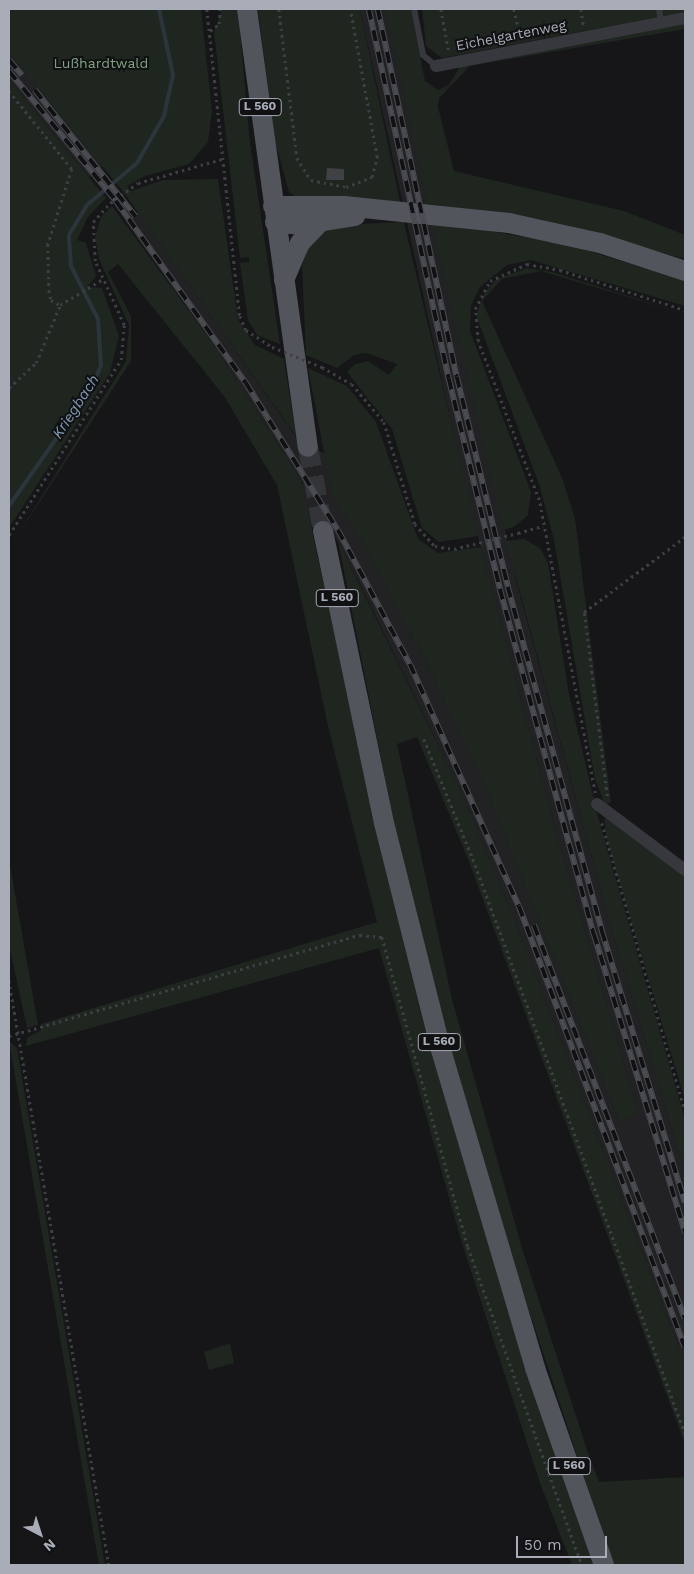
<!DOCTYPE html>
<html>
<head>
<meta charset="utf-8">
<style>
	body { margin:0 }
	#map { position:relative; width:694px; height:1574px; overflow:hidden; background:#161618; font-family:"Work Sans",sans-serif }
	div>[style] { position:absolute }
	.built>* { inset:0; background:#222225 }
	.green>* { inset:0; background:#1e261f }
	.stream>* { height:4px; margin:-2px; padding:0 2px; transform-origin:2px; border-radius:2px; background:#2c353c }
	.building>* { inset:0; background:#404145 }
	.primary-tunnel>* { height:20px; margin-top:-10px; transform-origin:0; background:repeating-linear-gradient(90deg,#333438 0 20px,transparent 0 30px) }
	.path>* { height:2.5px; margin-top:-1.25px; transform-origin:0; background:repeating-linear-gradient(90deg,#3d3f44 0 2.5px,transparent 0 6.5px) }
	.lane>* { height:6px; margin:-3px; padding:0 3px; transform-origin:3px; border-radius:3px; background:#37383d }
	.street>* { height:12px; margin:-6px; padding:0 6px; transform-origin:6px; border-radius:6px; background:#37383d }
	.primary>* { height:20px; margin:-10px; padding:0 10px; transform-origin:10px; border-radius:10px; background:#53555c }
	.rail>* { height:5.5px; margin-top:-2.75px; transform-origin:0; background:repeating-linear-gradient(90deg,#111113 0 11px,#4a4c52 0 22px); box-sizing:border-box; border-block:1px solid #4a4c52 }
	.path-bridge>* { height:2.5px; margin-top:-1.25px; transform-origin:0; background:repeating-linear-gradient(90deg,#3d3f44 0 2.5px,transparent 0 6.5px) }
	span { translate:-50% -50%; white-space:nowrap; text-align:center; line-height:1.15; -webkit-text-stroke:4px #111113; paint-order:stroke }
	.shield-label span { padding:1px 4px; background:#111113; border:1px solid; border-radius:4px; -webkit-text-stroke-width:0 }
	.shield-label { font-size:12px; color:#a8adb8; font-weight:700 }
	.street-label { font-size:14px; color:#a8adb8 }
	.park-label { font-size:14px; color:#7fa381 }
	.water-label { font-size:15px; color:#7f9bb3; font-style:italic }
	.frame { position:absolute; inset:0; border:10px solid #a8adb8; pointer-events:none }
	.north { position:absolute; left:15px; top:1509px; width:50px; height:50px; -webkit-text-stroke:4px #111113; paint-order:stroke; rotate:140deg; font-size:14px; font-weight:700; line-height:20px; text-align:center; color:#a8adb8 }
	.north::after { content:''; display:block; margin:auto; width:18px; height:22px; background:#a8adb8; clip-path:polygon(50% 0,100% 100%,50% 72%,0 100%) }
	.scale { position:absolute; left:516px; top:1536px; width:91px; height:22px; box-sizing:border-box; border:2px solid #a8adb8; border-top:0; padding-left:6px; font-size:15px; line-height:18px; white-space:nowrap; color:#a8adb8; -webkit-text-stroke:4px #111113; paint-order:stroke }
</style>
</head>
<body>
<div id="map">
	<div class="built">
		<div style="clip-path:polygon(360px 9px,386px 9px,517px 584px,611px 928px,685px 1173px,685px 1364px,511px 910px,459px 787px,361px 586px,334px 535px,308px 526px,301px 480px,211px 341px,125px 221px,138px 212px,301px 444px,326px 454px,333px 499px,360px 538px,423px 657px,481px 777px,619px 1121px,639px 1115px,553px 821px,467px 494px)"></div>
		<div style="clip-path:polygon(9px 53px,103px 166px,89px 177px,9px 80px)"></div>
	</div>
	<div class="green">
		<div style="clip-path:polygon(9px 9px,201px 9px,212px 112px,208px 142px,189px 164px,145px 176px,127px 186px,131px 191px,163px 180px,218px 179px,238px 319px,255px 345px,284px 359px,296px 436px,125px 194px,9px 53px)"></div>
		<div style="clip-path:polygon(222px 9px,238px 9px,250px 143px,280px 344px,257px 335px,248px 320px,240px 263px,249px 262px,249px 257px,240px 258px,214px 32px)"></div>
		<div style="clip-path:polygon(258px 9px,360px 9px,400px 202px,296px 197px,289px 192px,275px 141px)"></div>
		<div style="clip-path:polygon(386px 9px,411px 9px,425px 81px,438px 90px,449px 85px,460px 66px,685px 22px,685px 29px,470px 66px,439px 98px,438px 107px,454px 171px,624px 211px,685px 235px,685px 259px,539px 219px,427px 204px)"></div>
		<div style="clip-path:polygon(422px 9px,685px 9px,685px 12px,442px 58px,426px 46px)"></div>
		<div style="clip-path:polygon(9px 80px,106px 198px,88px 217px,77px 240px,86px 243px,96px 276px,87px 287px,102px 288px,119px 336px,110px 373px,9px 528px)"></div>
		<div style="clip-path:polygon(112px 206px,211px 341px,301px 480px,370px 798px,598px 1565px,572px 1565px,540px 1483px,461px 1240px,379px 948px,26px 1046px,27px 1038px,41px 1030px,41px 1024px,377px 922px,328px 726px,277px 485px,224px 396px,118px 264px,108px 272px,131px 316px,131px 361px,9px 549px,126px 361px,129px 325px,99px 259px,95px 237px,101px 217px)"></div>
		<div style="clip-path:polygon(404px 222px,446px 225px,485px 230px,570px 245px,685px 281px,685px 306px,531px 260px,507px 265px,480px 287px,471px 306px,470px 331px,531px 492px,528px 515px,514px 527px,503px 530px,432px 224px,404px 223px,478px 536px,439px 542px,422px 528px,392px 429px,347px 372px,355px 364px,368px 361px,389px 375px,397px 364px,366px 353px,354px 355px,337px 368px,306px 355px,302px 266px,309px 244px,319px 234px,340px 225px)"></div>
		<div style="clip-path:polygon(527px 268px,552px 272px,685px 314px,541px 271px,502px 279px,482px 301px,563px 480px,575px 519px,611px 802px,605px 805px,595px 779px,554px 540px,540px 487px,476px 315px,483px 295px,495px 280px)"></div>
		<div style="clip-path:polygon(308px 368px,347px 386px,376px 422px,418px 539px,438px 553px,481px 547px,553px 821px,639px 1115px,619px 1121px,481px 777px,423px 657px,360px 538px,333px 499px)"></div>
		<div style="clip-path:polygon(524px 539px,540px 548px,548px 563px,569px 694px,598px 817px,685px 1119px,685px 1173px,611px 928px,506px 541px)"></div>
		<div style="clip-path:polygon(338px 541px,459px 787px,511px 910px,685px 1364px,685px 1444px,468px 859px,417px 737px,397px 744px,452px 999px,522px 1248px,587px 1450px,599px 1482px,685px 1477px,685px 1565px,613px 1565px,490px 1192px,408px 894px)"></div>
		<div style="clip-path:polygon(610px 816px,685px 877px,685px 1100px,607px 841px,604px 819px)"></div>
		<div style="clip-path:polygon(9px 859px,38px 1025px,27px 1028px,9px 945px)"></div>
		<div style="clip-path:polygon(9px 1041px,17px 1048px,105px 1565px,99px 1565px)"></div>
		<div style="clip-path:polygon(230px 1343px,234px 1363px,209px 1370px,204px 1352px)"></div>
	</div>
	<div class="stream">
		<div style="left:9px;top:506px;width:143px;rotate:-55deg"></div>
		<div style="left:91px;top:389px;width:25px;rotate:-67deg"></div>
		<div style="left:101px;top:366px;width:47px;rotate:-93.7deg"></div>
		<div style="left:98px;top:319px;width:59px;rotate:-117deg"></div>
		<div style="left:71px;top:266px;width:31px;rotate:-94deg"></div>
		<div style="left:69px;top:235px;width:35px;rotate:-59deg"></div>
		<div style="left:87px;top:205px;width:65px;rotate:-40deg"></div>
		<div style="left:137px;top:163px;width:54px;rotate:-60.1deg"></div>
		<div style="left:164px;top:116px;width:42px;rotate:-77.6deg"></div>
		<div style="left:173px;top:75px;width:67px;rotate:-102deg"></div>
	</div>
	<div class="building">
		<div style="clip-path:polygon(327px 168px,344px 169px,344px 180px,326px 180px)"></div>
	</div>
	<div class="primary-tunnel">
		<div style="left:308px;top:447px;width:85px;rotate:79.9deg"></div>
	</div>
	<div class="path">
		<div style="left:207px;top:9px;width:309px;rotate:83.9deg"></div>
		<div style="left:240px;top:316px;width:15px;rotate:67deg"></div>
		<div style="left:246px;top:330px;width:31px;rotate:33deg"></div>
		<div style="left:279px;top:9px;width:150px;rotate:83.1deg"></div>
		<div style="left:297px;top:158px;width:26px;rotate:58deg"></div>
		<div style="left:311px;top:180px;width:36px;rotate:11deg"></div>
		<div style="left:346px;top:187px;width:28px;rotate:-21deg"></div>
		<div style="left:372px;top:177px;width:21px;rotate:-76deg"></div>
		<div style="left:377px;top:157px;width:150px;rotate:-100.3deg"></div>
		<div style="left:441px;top:9px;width:44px;rotate:79.5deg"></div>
		<div style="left:514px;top:9px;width:31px;rotate:77deg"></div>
		<div style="left:581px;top:9px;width:18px;rotate:81deg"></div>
		<div style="left:210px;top:31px;width:11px;rotate:-38deg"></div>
		<div style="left:219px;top:24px;width:15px;rotate:-86deg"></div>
		<div style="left:9px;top:91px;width:100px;rotate:51.1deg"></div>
		<div style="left:72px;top:169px;width:79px;rotate:107.7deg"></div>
		<div style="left:48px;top:244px;width:46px;rotate:88.8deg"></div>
		<div style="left:49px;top:290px;width:10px;rotate:79deg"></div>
		<div style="left:51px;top:300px;width:10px;rotate:29deg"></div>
		<div style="left:322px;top:367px;width:34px;rotate:30deg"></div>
		<div style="left:352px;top:384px;width:50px;rotate:49.9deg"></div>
		<div style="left:384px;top:422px;width:107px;rotate:73.1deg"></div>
		<div style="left:415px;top:524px;width:30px;rotate:48deg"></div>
		<div style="left:435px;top:546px;width:19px;rotate:9deg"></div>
		<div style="left:9px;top:388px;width:37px;rotate:-43deg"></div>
		<div style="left:36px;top:363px;width:63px;rotate:-67.5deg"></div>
		<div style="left:60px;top:305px;width:50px;rotate:-31.2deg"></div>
		<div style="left:518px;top:533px;width:26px;rotate:-16deg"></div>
		<div style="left:9px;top:535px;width:208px;rotate:-57.4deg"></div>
		<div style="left:121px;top:360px;width:35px;rotate:-85deg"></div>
		<div style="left:124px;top:325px;width:70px;rotate:-114.4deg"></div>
		<div style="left:95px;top:261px;width:39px;rotate:-93deg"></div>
		<div style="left:93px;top:222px;width:25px;rotate:-48deg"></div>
		<div style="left:110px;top:203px;width:34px;rotate:-36deg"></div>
		<div style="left:138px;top:183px;width:87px;rotate:-15.9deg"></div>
		<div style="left:424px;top:739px;width:130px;rotate:67.8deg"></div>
		<div style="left:473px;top:859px;width:612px;rotate:69.73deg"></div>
		<div style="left:595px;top:793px;width:298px;rotate:-100.8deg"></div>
		<div style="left:539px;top:500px;width:170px;rotate:-111deg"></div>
		<div style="left:478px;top:341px;width:32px;rotate:-95deg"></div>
		<div style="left:475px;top:309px;width:32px;rotate:-62deg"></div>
		<div style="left:490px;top:281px;width:41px;rotate:-24.7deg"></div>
		<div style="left:527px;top:264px;width:34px;rotate:10deg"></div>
		<div style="left:560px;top:270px;width:131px;rotate:17.7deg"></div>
		<div style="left:607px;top:796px;width:185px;rotate:-97.1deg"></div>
		<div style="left:584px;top:612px;width:126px;rotate:-36.6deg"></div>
		<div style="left:602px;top:823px;width:299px;rotate:73.9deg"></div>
		<div style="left:9px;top:980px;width:593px;rotate:80.3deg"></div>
		<div style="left:9px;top:1036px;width:365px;rotate:-16.1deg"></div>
		<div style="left:360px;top:935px;width:22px;rotate:5deg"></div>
		<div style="left:382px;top:937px;width:322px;rotate:74.5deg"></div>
		<div style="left:468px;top:1247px;width:338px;rotate:70.3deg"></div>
	</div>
	<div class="lane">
		<div style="left:414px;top:9px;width:47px;rotate:78.9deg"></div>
		<div style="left:423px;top:55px;width:17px;rotate:40deg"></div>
		<div style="left:659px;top:9px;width:13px;rotate:81deg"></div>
	</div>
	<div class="street">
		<div style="left:436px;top:66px;width:254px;rotate:-10.9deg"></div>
		<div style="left:597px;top:804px;width:110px;rotate:36.9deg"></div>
	</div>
	<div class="primary">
		<div style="left:247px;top:9px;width:442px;rotate:82.1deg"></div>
		<div style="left:273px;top:206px;width:71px"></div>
		<div style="left:344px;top:206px;width:166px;rotate:5.9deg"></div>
		<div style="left:509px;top:223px;width:93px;rotate:12.4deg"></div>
		<div style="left:600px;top:243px;width:89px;rotate:18.2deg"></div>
		<div style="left:275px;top:222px;width:25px;rotate:7deg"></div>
		<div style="left:300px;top:225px;width:56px;rotate:-9.3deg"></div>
		<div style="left:284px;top:280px;width:40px;rotate:-66.6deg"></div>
		<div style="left:300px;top:243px;width:29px;rotate:-46deg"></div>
		<div style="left:323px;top:531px;width:298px;rotate:78.2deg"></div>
		<div style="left:384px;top:823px;width:234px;rotate:75.9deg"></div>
		<div style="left:441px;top:1050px;width:332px;rotate:73.5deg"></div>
		<div style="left:535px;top:1368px;width:209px;rotate:70.7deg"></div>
	</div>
	<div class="rail">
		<div style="left:369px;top:9px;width:379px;rotate:77.8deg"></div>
		<div style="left:449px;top:379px;width:216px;rotate:76.3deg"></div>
		<div style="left:500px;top:589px;width:358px;rotate:74.8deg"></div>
		<div style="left:594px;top:934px;width:312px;rotate:73deg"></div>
		<div style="left:378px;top:9px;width:376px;rotate:77.9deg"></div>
		<div style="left:457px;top:377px;width:216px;rotate:76.3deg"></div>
		<div style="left:508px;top:587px;width:357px;rotate:74.7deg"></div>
		<div style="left:602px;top:931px;width:284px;rotate:73deg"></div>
		<div style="left:9px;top:60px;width:20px;rotate:49deg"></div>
		<div style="left:9px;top:71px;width:168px;rotate:50.5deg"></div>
		<div style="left:116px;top:201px;width:224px;rotate:54.5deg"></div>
		<div style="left:246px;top:383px;width:173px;rotate:58deg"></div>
		<div style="left:338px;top:530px;width:152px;rotate:61.8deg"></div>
		<div style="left:410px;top:664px;width:265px;rotate:65.8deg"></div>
		<div style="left:519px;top:906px;width:471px;rotate:69.4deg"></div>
		<div style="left:35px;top:90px;width:162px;rotate:51.5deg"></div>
		<div style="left:534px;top:925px;width:421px;rotate:69deg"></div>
	</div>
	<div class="path-bridge">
		<div style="left:272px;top:347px;width:54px;rotate:21.8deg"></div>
		<div style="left:454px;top:549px;width:66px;rotate:-14deg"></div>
	</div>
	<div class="shield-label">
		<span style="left:260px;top:107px">L 560</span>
		<span style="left:337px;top:598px">L 560</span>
		<span style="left:439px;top:1042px">L 560</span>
		<span style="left:569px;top:1466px">L 560</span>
	</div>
	<div class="street-label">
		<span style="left:511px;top:35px;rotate:-11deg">Eichelgartenweg</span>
	</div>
	<div class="park-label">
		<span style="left:101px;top:63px">Lußhardtwald</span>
	</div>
	<div class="water-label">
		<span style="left:76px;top:407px;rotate:-57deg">Kriegbach</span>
	</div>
	<div class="frame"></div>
	<div class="north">N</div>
	<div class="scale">50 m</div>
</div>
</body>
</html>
